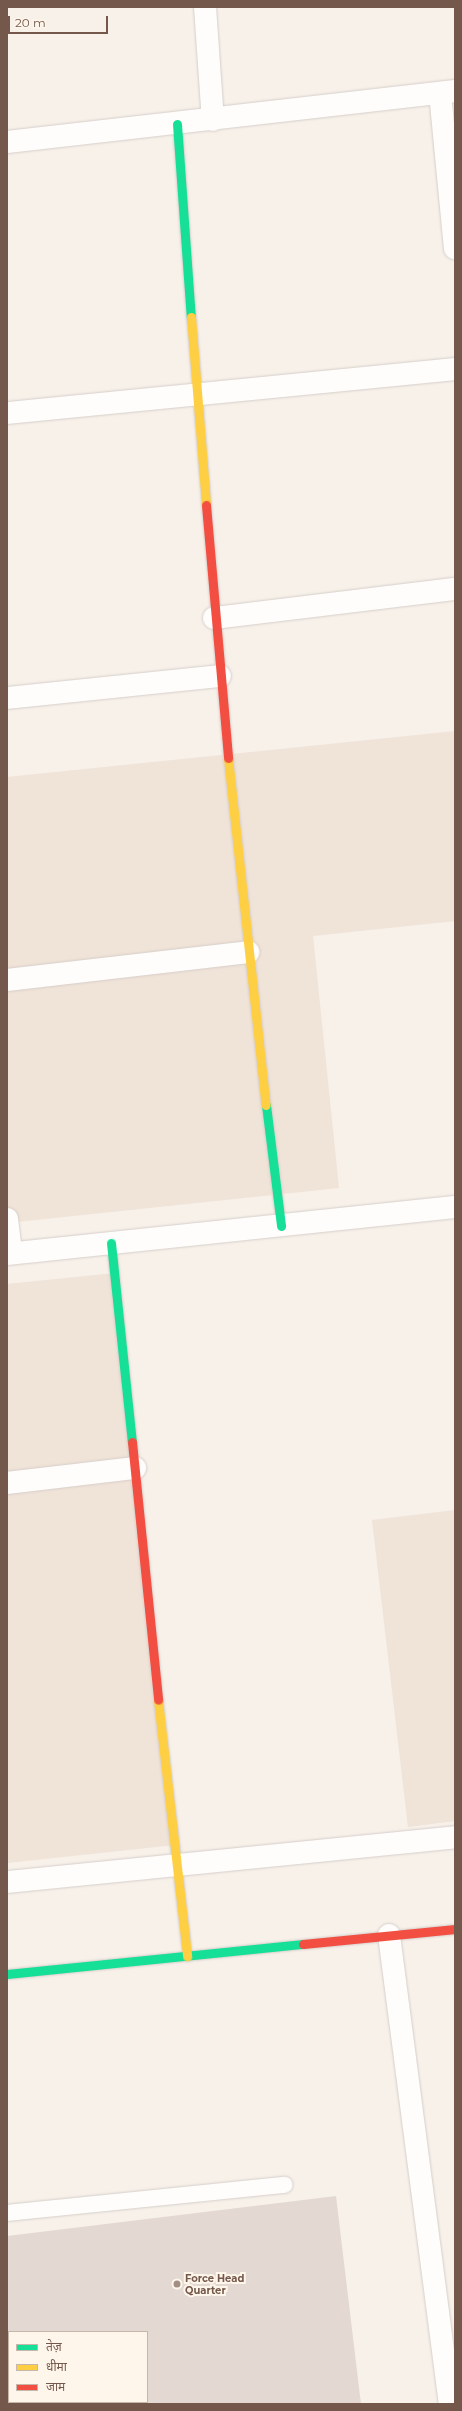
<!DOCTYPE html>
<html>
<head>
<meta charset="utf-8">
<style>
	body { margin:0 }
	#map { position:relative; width:462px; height:2411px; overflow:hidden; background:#f7f1ea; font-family:Montserrat,"Noto Sans Devanagari",sans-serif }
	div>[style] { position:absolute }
	.residential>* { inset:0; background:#f0e3d8 }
	.building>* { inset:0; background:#e3d9d2 }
	.roads { filter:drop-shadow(0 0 1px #d6cec9) drop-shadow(0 0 1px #d6cec9) }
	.lane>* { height:16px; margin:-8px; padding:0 8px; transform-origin:8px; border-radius:8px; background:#fefdfc }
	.street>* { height:22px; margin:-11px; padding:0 11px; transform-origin:11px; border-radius:11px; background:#fefdfc }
	.fast>* { height:9px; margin:-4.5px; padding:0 4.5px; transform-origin:4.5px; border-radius:4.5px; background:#16e098 }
	.slow>* { height:9px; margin:-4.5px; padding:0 4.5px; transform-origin:4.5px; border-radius:4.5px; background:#ffcf43 }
	.jam>* { height:9px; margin:-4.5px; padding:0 4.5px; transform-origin:4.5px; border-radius:4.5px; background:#f24e42 }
	.dots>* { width:11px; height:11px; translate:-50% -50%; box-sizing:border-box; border:2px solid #fff6eb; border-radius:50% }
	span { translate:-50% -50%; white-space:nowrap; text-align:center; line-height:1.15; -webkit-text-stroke:4px #fff6eb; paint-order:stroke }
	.poi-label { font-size:10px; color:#74584b; font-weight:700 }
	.left { translate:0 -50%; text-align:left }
	.frame { position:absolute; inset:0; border:8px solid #74584b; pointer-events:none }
	.legend { position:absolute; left:8px; top:2331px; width:140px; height:72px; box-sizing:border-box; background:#fff6eb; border:1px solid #c7b7ab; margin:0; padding:5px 7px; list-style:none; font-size:12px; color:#74584b }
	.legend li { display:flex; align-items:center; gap:8px; height:20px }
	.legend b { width:20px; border:1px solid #c7b7ab }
	.scale { position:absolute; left:8px; top:16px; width:100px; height:18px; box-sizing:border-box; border:2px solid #74584b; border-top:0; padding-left:5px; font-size:12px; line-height:14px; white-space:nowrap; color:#74584b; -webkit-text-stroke:3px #fff6eb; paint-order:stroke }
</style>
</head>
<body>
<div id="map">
	<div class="residential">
		<div style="clip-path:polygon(455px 731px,455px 921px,313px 936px,339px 1188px,7px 1223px,7px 777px)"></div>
		<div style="clip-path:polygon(115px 1273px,175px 1845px,7px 1863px,7px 1284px)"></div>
		<div style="clip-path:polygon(455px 1510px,455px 1821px,408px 1827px,372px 1520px)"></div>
	</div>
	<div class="building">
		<div style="clip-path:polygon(evenodd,336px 2196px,361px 2404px,7px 2404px,7px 2236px,336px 2196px,9px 2332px,147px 2332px,147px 2402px,9px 2402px,9px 2332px)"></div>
	</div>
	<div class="roads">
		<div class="lane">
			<div style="left:7px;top:2213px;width:279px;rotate:-5.8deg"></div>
		</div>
		<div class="street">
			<div style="left:205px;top:7px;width:113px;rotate:86deg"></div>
			<div style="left:440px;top:93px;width:156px;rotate:84.5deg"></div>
			<div style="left:7px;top:142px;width:451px;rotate:-6.5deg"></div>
			<div style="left:7px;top:413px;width:450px;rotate:-5.6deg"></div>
			<div style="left:214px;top:618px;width:243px;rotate:-6.9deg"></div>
			<div style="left:7px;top:698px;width:214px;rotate:-5.9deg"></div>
			<div style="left:7px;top:980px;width:243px;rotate:-6.6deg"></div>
			<div style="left:7px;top:1219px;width:34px;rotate:83deg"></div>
			<div style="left:7px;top:1254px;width:450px;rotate:-6deg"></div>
			<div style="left:7px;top:1483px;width:129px;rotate:-6.7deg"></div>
			<div style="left:7px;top:1882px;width:450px;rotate:-5.7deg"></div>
			<div style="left:389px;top:1935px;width:473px;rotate:82.6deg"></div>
		</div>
		<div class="fast">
			<div style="left:177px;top:124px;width:194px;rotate:85.9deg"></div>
			<div style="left:266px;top:1105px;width:122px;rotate:82.9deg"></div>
			<div style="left:111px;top:1243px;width:200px;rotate:84deg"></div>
			<div style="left:7px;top:1974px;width:298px;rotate:-5.8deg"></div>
		</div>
		<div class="slow">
			<div style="left:191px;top:317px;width:189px;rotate:85.4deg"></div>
			<div style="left:228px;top:758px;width:349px;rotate:83.8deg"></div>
			<div style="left:158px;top:1700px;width:258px;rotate:83.5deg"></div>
		</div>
		<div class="jam">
			<div style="left:206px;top:505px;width:254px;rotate:85deg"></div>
			<div style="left:132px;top:1442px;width:259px;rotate:84.2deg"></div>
			<div style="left:303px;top:1944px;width:153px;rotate:-5.6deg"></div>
		</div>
	</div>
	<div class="dots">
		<div style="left:177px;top:2284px;background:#a28e83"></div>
	</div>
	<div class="poi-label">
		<span class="left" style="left:185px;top:2284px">Force Head<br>Quarter</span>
	</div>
	<div class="frame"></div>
	<ul class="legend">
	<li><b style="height:5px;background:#16e098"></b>तेज़</li>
	<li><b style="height:5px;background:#ffcf43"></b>धीमा</li>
	<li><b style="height:5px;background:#f24e42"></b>जाम</li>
	</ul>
	<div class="scale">20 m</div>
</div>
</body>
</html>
